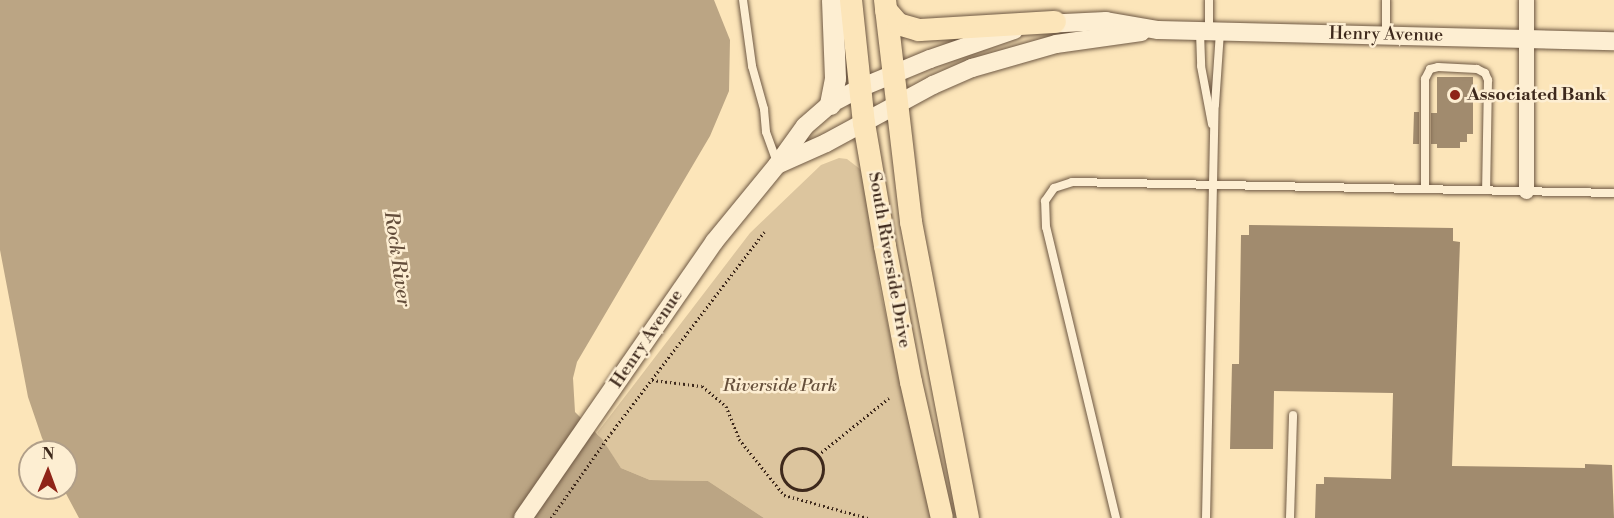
<!DOCTYPE html>
<html>
<head>
<meta charset="utf-8">
<style>
	body { margin:0 }
	#map { position:relative; width:1614px; height:518px; overflow:hidden; background:#fce5b9; font-family:"Libre Bodoni",serif }
	div>[style] { position:absolute }
	.green>* { inset:0; background:#dcc59e }
	.water>* { inset:0; background:#bba584 }
	.building>* { inset:0; background:#a18b6e }
	.path>* { height:3px; margin-top:-1.5px; transform-origin:0; background:repeating-linear-gradient(90deg,#3e291c 0 1.5px,transparent 0 4.5px) }
	.path>.ring { margin:-1.5px; padding:0; box-sizing:content-box; background:none; border:3px solid #3e291c; border-radius:50% }
	.roads { filter:drop-shadow(0 0 2px #6e5843) drop-shadow(0 0 2px #6e5843) }
	.service>* { height:8px; margin:-4px; padding:0 4px; transform-origin:4px; border-radius:4px; background:#fdeed2 }
	.minor>* { height:15px; margin:-7.5px; padding:0 7.5px; transform-origin:7.5px; border-radius:7.5px; background:#fdeed2 }
	.tertiary>* { height:18px; margin:-9px; padding:0 9px; transform-origin:9px; border-radius:9px; background:#fdeed2 }
	.secondary>* { height:21px; margin:-10.5px; padding:0 10.5px; transform-origin:10.5px; border-radius:10.5px; background:#fdeed2 }
	.primary>* { height:22px; margin:-11px; padding:0 11px; transform-origin:11px; border-radius:11px; background:#fce5b9 }
	.dots>* { width:16px; height:16px; translate:-50% -50%; box-sizing:border-box; border:3px solid #fdeed2; border-radius:50% }
	span { translate:-50% -50%; white-space:nowrap; text-align:center; line-height:1.15; -webkit-text-stroke:5px #fdeed2; paint-order:stroke }
	.street-label { font-size:18px; color:#3e291c }
	.poi-label { font-size:18px; color:#3e291c; font-weight:700 }
	.left { translate:0 -50%; text-align:left }
	.park-label { font-size:18px; color:#66503c; font-style:italic }
	.water-label { font-size:20px; color:#644e3b; font-style:italic }
	.north { position:absolute; left:18px; top:440px; width:60px; height:60px; box-sizing:border-box; background:#fdeed2; border:2px solid #b19f89; border-radius:50%; rotate:1deg; font-size:16px; font-weight:700; line-height:24px; text-align:center; color:#3e291c }
	.north::after { content:''; display:block; margin:auto; width:21px; height:27px; background:#8f2418; clip-path:polygon(50% 0,100% 100%,50% 72%,0 100%) }
</style>
</head>
<body>
<div id="map">
	<div class="green">
		<div style="clip-path:polygon(839px 158px,847px 159px,860px 169px,864px 182px,880px 290px,931px 518px,764px 518px,708px 481px,650px 480px,621px 468px,597px 433px,750px 233px,821px 165px)"></div>
	</div>
	<div class="water">
		<div style="clip-path:polygon(0 0,714px 0,730px 40px,729px 91px,710px 136px,577px 362px,573px 378px,575px 412px,602px 439px,621px 468px,650px 480px,708px 481px,764px 518px,79px 518px,63px 488px,66px 488px,66px 452px,49px 452px,42px 438px,28px 397px,0 250px)"></div>
	</div>
	<div class="building">
		<div style="clip-path:polygon(1437px 77px,1473px 77px,1473px 134px,1467px 134px,1467px 142px,1460px 142px,1460px 148px,1437px 148px,1437px 144px,1431px 144px,1431px 113px,1437px 113px)"></div>
		<div style="clip-path:polygon(1414px 112px,1419px 112px,1419px 144px,1413px 144px)"></div>
		<div style="clip-path:polygon(1249px 225px,1453px 228px,1453px 241px,1460px 242px,1452px 466px,1585px 468px,1585px 464px,1612px 465px,1614px 518px,1315px 518px,1316px 484px,1324px 484px,1324px 477px,1391px 479px,1393px 393px,1274px 391px,1273px 449px,1230px 449px,1232px 364px,1239px 364px,1241px 235px,1249px 235px)"></div>
	</div>
	<div class="path">
		<div style="left:652px;top:380px;width:50px;rotate:6.8deg"></div>
		<div style="left:702px;top:386px;width:31px;rotate:40deg"></div>
		<div style="left:726px;top:406px;width:35px;rotate:68deg"></div>
		<div style="left:739px;top:439px;width:72px;rotate:51.2deg"></div>
		<div style="left:784px;top:495px;width:87px;rotate:15.3deg"></div>
		<div class="ring" style="left:781px;top:448px;width:39px;height:39px"></div>
		<div style="left:818px;top:455px;width:91px;rotate:-38.8deg"></div>
		<div style="left:551px;top:518px;width:104px;rotate:-54.8deg"></div>
		<div style="left:611px;top:433px;width:253px;rotate:-52.7deg"></div>
	</div>
	<div class="roads">
		<div class="service">
			<div style="left:743px;top:0;width:67px;rotate:82.2deg"></div>
			<div style="left:752px;top:66px;width:45px;rotate:74.4deg"></div>
			<div style="left:764px;top:109px;width:23px;rotate:85deg"></div>
			<div style="left:766px;top:132px;width:32px;rotate:70deg"></div>
			<div style="left:1209px;top:31px;width:31px;rotate:-90deg"></div>
			<div style="left:1200px;top:32px;width:34px;rotate:88deg"></div>
			<div style="left:1201px;top:66px;width:59px;rotate:79.3deg"></div>
			<div style="left:1386px;top:35px;width:35px;rotate:-90deg"></div>
			<div style="left:1425px;top:189px;width:110px;rotate:-90deg"></div>
			<div style="left:1425px;top:79px;width:11px;rotate:-63deg"></div>
			<div style="left:1430px;top:69px;width:8px;rotate:-14deg"></div>
			<div style="left:1438px;top:67px;width:39px;rotate:3deg"></div>
			<div style="left:1477px;top:69px;width:9px;rotate:27deg"></div>
			<div style="left:1485px;top:73px;width:8px;rotate:67deg"></div>
			<div style="left:1488px;top:80px;width:110px;rotate:91deg"></div>
			<div style="left:1116px;top:518px;width:299px;rotate:-103.5deg"></div>
			<div style="left:1046px;top:227px;width:26px;rotate:-92deg"></div>
			<div style="left:1045px;top:201px;width:16px;rotate:-55deg"></div>
			<div style="left:1054px;top:188px;width:19px;rotate:-18deg"></div>
			<div style="left:1072px;top:182px;width:542px;rotate:1.16deg"></div>
			<div style="left:1206px;top:518px;width:413px;rotate:-88.8deg"></div>
			<div style="left:1215px;top:105px;width:74px;rotate:-86.1deg"></div>
			<div style="left:1290px;top:518px;width:103px;rotate:-88.3deg"></div>
		</div>
		<div class="minor">
			<div style="left:1526px;top:0;width:191px;rotate:90deg"></div>
		</div>
		<div class="tertiary">
			<div style="left:1044px;top:24px;width:62px;rotate:-2.8deg"></div>
			<div style="left:1106px;top:21px;width:53px;rotate:9.8deg"></div>
			<div style="left:1158px;top:30px;width:456px;rotate:1.4deg"></div>
			<div style="left:779px;top:164px;width:51px;rotate:-24.1deg"></div>
			<div style="left:826px;top:143px;width:122px;rotate:-28.5deg"></div>
			<div style="left:933px;top:85px;width:43px;rotate:-23.6deg"></div>
			<div style="left:972px;top:68px;width:87px;rotate:-15.9deg"></div>
			<div style="left:1056px;top:44px;width:86px;rotate:-8deg"></div>
			<div style="left:523px;top:518px;width:336px;rotate:-55.3deg"></div>
			<div style="left:714px;top:242px;width:99px;rotate:-50.7deg"></div>
			<div style="left:777px;top:165px;width:48px;rotate:-54.3deg"></div>
			<div style="left:805px;top:126px;width:33px;rotate:-41deg"></div>
			<div style="left:830px;top:104px;width:34px;rotate:-28deg"></div>
			<div style="left:860px;top:88px;width:76px;rotate:-22.5deg"></div>
			<div style="left:930px;top:59px;width:89px;rotate:-19deg"></div>
		</div>
		<div class="secondary">
			<div style="left:830px;top:104px;width:26px;rotate:-79deg"></div>
			<div style="left:835px;top:78px;width:78px;rotate:-92.2deg"></div>
		</div>
		<div class="primary">
			<div style="left:851px;top:0;width:124px;rotate:84deg"></div>
			<div style="left:864px;top:123px;width:125px;rotate:80.3deg"></div>
			<div style="left:885px;top:246px;width:138px;rotate:79.2deg"></div>
			<div style="left:911px;top:382px;width:139px;rotate:77.2deg"></div>
			<div style="left:885px;top:0;width:224px;rotate:83.3deg"></div>
			<div style="left:911px;top:222px;width:301px;rotate:79.1deg"></div>
			<div style="left:886px;top:10px;width:18px;rotate:49deg"></div>
			<div style="left:898px;top:24px;width:22px;rotate:16deg"></div>
			<div style="left:919px;top:30px;width:136px;rotate:-3.4deg"></div>
		</div>
	</div>
	<div class="dots">
		<div style="left:1455px;top:95px;background:#8f2418"></div>
	</div>
	<div class="street-label">
		<span style="left:1386px;top:35px;rotate:1deg">Henry Avenue</span>
		<span style="left:889px;top:260px;rotate:80deg">South Riverside Drive</span>
		<span style="left:647px;top:339px;rotate:-56deg">Henry Avenue</span>
	</div>
	<div class="poi-label">
		<span class="left" style="left:1467px;top:95px">Associated Bank</span>
	</div>
	<div class="park-label">
		<span style="left:780px;top:386px">Riverside Park</span>
	</div>
	<div class="water-label">
		<span style="left:397px;top:259px;rotate:82deg">Rock River</span>
	</div>
	<div class="north">N</div>
</div>
</body>
</html>
